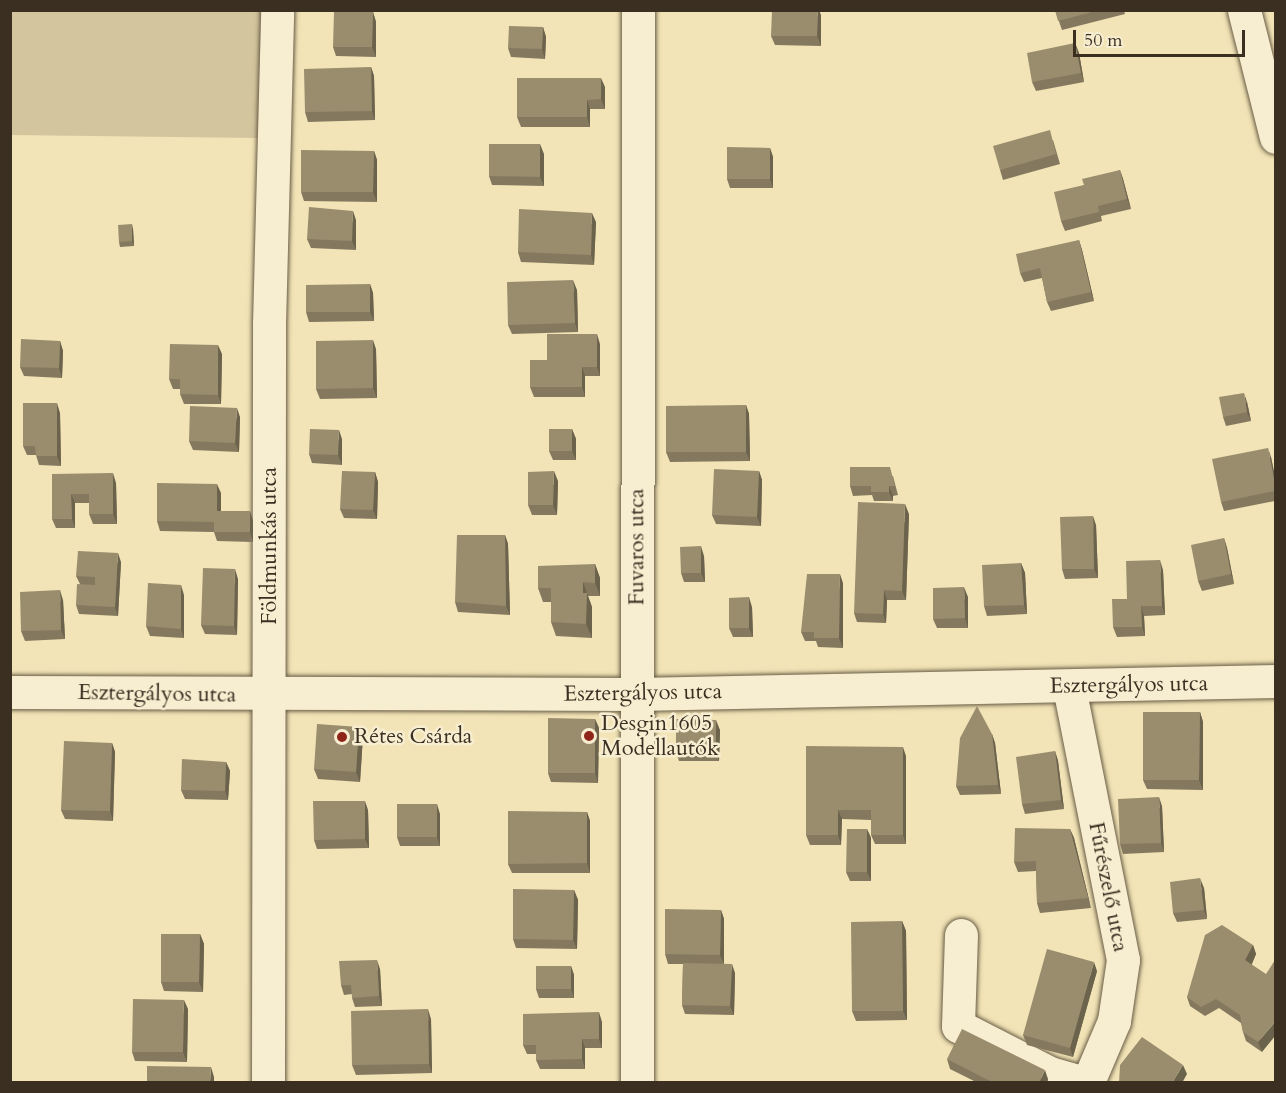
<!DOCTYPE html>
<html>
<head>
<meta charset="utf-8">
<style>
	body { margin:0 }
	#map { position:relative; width:1286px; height:1093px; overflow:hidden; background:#f2e4b6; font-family:Cardo,serif }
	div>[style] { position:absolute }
	.green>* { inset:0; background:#d3c59d }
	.roads { filter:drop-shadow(0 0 2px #685c46) drop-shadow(0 0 2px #685c46) }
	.minor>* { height:33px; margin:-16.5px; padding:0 16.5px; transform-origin:16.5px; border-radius:16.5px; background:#f7edd0 }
	.wall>* { inset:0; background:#84795f }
	.shaded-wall>* { inset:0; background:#6c634d }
	.building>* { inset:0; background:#9a8d6e }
	.dots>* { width:16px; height:16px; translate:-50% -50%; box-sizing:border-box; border:3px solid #f7edd0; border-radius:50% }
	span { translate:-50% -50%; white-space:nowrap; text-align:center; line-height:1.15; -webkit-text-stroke:5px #f7edd0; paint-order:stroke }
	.street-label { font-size:22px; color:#3a2f21 }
	.poi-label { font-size:22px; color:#3a2f21 }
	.left { translate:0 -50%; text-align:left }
	.frame { position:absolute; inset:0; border:12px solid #3a2f21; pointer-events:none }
	.scale { position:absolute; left:1073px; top:30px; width:172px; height:27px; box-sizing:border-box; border:3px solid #3a2f21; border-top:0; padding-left:8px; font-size:18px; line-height:21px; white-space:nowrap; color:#3a2f21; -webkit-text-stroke:4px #f7edd0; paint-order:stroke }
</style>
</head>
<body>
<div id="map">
	<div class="green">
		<div style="clip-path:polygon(11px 11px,265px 11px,262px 138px,11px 135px)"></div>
	</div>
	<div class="roads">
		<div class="minor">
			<div style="left:1244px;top:10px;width:131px;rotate:75.9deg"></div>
			<div style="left:1069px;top:687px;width:278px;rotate:78.8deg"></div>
			<div style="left:1123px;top:960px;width:62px;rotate:98.4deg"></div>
			<div style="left:1114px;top:1021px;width:66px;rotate:113.1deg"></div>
			<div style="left:10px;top:692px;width:627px;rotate:0.18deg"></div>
			<div style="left:637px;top:694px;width:639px;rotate:-1.17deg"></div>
			<div style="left:961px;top:935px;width:91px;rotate:91.9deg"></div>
			<div style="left:958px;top:1026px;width:103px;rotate:27.1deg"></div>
			<div style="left:1050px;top:1073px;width:32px;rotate:16deg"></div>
			<div style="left:268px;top:1082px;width:758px;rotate:-89.92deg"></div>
			<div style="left:269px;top:324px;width:314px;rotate:-88.5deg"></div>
			<div style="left:637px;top:1082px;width:1072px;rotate:-89.95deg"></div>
		</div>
	</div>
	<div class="wall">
		<div style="clip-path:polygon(1055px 10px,1124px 10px,1125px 14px,1062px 30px)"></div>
		<div style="clip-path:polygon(373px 12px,376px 22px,376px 57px,336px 56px,333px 47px)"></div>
		<div style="clip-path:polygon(821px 15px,821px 46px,775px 45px,771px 36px)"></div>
		<div style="clip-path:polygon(543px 27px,546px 37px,545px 59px,511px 57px,508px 48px)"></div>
		<div style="clip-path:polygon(1075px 43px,1079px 53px,1084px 82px,1036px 91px,1032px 82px)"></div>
		<div style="clip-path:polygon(371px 67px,374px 76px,375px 120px,308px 122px,305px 112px)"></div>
		<div style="clip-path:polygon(605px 87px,605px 109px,590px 109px,590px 127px,521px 127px,517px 117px)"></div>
		<div style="clip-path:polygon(1053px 140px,1060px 164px,1003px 180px,1000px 170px)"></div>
		<div style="clip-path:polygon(770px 148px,773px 157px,773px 188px,730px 188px,727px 179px)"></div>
		<div style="clip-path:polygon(374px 151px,377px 160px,377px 202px,304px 201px,301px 192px)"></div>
		<div style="clip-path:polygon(544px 154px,544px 186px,492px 185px,489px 176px)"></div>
		<div style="clip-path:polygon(1120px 170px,1123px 179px,1131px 209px,1101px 216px,1102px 221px,1065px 231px,1061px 221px,1084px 185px)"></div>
		<div style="clip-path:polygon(356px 220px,356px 250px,311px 248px,307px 239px)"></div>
		<div style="clip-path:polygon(596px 222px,594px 265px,521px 262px,518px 252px)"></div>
		<div style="clip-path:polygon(133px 229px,134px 246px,120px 247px,119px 242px)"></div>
		<div style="clip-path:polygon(1079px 240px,1082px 250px,1094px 301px,1051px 311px,1047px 302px,1042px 278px,1024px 282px,1020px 273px)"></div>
		<div style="clip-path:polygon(370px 284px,373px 293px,374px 321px,309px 322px,306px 312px)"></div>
		<div style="clip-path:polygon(577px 290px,578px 332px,512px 334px,508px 325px)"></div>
		<div style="clip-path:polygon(60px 341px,63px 351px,62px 378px,24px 376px,20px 367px)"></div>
		<div style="clip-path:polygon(600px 344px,600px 376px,585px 376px,585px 397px,534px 397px,530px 387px,547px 360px)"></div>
		<div style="clip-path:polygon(376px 349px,377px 398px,320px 399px,316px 389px)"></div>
		<div style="clip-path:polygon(222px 354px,221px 404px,184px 404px,180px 394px,180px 389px,173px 389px,169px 379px)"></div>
		<div style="clip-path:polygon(1247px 402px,1251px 421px,1226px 426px,1223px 417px)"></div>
		<div style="clip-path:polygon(746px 405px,749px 414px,750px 461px,670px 462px,666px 452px)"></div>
		<div style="clip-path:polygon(60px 413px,61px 466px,39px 465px,36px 455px,27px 455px,23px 446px)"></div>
		<div style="clip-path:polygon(240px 417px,239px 452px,193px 450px,189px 441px)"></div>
		<div style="clip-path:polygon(572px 429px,576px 439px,576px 460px,553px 460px,549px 451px)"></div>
		<div style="clip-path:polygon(342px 439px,342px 465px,312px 463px,309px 454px)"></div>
		<div style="clip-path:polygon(1271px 457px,1275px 477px,1275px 501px,1224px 511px,1221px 502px)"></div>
		<div style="clip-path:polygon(759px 471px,762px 480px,761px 526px,716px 524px,712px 515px)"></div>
		<div style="clip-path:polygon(375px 472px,378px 482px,377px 519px,344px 518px,340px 509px)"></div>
		<div style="clip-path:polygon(52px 474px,116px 483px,117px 524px,93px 524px,89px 514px,89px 503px,75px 503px,75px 528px,56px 528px,52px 519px)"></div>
		<div style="clip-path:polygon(893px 476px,898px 495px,893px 496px,893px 501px,874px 501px,872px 495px,853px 496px,850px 486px)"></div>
		<div style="clip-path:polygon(558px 481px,557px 515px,532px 515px,528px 505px)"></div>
		<div style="clip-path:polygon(221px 493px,221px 511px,250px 511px,253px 521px,253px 542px,217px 541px,214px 532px,160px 531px,157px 521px)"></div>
		<div style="clip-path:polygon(909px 514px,906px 600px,887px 600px,886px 623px,857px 622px,854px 613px)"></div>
		<div style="clip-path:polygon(1096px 525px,1098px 578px,1065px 579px,1062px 569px)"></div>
		<div style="clip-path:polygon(505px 535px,508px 544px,510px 615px,458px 612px,455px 602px)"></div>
		<div style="clip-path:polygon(1224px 538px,1227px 548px,1234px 584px,1202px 591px,1198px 581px)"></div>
		<div style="clip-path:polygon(704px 556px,705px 582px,684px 582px,681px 573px)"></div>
		<div style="clip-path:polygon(121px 562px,118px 616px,79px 614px,76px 605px,80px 584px,76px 576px)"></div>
		<div style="clip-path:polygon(1021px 563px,1025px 573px,1027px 614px,987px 616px,984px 606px)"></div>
		<div style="clip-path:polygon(595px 564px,600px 578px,600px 596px,588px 596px,592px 607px,592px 638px,556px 636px,551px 622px,551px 602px,543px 602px,538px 588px)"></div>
		<div style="clip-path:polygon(1163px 570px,1165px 615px,1144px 616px,1145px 636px,1117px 637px,1113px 627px,1127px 599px)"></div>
		<div style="clip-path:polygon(238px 579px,237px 635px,205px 634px,201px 625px)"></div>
		<div style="clip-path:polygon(843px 583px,843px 648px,818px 647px,816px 641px,805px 641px,801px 632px)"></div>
		<div style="clip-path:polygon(184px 595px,184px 638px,150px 636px,146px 626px)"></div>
		<div style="clip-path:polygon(968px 597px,968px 628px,937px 628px,933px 619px)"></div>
		<div style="clip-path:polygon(63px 600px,65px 639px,25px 641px,21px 631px)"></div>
		<div style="clip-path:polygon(752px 607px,753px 637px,733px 637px,729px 628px)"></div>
		<div style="clip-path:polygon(1200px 712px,1203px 722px,1203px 790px,1147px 789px,1143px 780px)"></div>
		<div style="clip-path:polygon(595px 719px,599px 728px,598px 783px,551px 782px,548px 773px)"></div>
		<div style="clip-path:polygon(359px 727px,363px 736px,360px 782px,318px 779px,314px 769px)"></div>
		<div style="clip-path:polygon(720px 730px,719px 761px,679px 761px,676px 751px)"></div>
		<div style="clip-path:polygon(992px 734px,995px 743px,1001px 794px,960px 795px,956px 786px)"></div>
		<div style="clip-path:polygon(112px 743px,115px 752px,113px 821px,65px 819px,61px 810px)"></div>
		<div style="clip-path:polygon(1055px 751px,1058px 761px,1064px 809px,1025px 814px,1022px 804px)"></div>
		<div style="clip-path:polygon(906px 756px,906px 844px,875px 844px,871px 835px,871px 820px,842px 819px,841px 845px,810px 845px,806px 835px)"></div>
		<div style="clip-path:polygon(226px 762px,230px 771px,228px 800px,185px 799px,181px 790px)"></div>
		<div style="clip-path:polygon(1162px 806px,1164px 852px,1123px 854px,1120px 844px)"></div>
		<div style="clip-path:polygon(368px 810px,369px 848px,317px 849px,314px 840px)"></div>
		<div style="clip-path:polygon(587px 812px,590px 821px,590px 873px,512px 873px,508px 864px)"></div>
		<div style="clip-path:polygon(440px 814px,440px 846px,400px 846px,397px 837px)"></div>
		<div style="clip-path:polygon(867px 829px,871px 838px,871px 881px,850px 881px,846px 872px)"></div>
		<div style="clip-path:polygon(1070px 829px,1074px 838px,1091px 908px,1040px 913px,1037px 903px,1036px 871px,1018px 872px,1014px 862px)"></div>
		<div style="clip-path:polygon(1204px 888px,1207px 919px,1177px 922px,1173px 913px)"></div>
		<div style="clip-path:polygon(574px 890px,578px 900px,577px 949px,516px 948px,513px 939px)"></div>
		<div style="clip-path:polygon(721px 910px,724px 919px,724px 964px,735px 973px,734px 1015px,685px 1014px,682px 1005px,683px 964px,668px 964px,665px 954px)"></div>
		<div style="clip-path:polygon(902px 921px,906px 931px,907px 1020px,856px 1021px,852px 1011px)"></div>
		<div style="clip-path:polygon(200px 934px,204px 944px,203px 992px,164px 991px,161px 982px)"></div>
		<div style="clip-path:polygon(1253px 945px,1256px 954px,1252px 964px,1262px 1052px,1246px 1041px,1243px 1032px,1241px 1023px,1219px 1008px,1205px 1016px,1190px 1006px,1187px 997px)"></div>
		<div style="clip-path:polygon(571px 966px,574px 975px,574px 998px,539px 998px,536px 989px)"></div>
		<div style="clip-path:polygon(380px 969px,382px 1006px,355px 1007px,352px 998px,352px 994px,344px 995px,341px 985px)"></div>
		<div style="clip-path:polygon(1097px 971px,1073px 1057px,1027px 1045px,1023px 1035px)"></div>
		<div style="clip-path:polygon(188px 1009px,187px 1062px,135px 1061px,132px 1052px)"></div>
		<div style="clip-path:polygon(431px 1019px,432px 1073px,356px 1075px,352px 1065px)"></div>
		<div style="clip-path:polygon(602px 1022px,602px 1048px,585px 1048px,585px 1069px,540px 1069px,536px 1060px,536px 1054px,527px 1054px,523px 1045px)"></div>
		<div style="clip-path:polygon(947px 1059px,1048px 1079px,1047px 1083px,978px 1083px,950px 1069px)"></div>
	</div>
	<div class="shaded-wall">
		<div style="clip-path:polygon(818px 10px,819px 10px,821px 15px,821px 46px,817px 36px)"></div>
		<div style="clip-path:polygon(373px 12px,376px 22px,376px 57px,372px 47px)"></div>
		<div style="clip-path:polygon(543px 27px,546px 37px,545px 59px,542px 49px)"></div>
		<div style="clip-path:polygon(1075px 43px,1079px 53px,1084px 82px,1081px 73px)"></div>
		<div style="clip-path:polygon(371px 67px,374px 76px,375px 120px,372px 111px)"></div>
		<div style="clip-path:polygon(601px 78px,605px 87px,605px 109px,601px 99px)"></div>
		<div style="clip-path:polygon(587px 100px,590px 109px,590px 127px,587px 117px)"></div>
		<div style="clip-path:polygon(540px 144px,544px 154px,544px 186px,540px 177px)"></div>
		<div style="clip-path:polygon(770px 148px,773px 157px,773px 188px,770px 179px)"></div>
		<div style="clip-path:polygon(374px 151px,377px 160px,377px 202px,373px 192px)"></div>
		<div style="clip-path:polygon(1120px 170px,1123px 179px,1131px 209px,1127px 199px)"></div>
		<div style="clip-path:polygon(353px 211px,356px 220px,356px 250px,352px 241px)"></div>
		<div style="clip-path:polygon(592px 213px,596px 222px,594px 265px,591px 255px)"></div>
		<div style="clip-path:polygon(132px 224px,133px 229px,134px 246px,132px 241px)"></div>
		<div style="clip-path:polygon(1079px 240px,1082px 250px,1094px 301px,1091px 292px)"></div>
		<div style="clip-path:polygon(573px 280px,577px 290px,578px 332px,575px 323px)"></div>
		<div style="clip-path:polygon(370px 284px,373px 293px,374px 321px,370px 312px)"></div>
		<div style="clip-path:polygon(597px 334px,600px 344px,600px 376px,597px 367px)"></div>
		<div style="clip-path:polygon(373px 340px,376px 349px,377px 398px,373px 388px)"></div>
		<div style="clip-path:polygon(60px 341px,63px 351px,62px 378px,59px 368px)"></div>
		<div style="clip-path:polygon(218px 345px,222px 354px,221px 404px,218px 395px)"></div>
		<div style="clip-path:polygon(582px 367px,585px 376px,585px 397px,582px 387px)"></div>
		<div style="clip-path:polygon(1244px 393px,1247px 402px,1251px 421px,1247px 412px)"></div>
		<div style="clip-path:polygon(57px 403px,60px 413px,61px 466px,57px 456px)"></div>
		<div style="clip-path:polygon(746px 405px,749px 414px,750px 461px,746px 452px)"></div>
		<div style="clip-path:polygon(237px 408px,240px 417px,239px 452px,235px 443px)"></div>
		<div style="clip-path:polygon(572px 429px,576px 439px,576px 460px,572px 451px)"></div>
		<div style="clip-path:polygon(339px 430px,342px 439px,342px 465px,338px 455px)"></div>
		<div style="clip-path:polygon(1268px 448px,1271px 457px,1275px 477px,1275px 484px)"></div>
		<div style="clip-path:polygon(554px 471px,558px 481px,557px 515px,553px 505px)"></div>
		<div style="clip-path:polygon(759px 471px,762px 480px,761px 526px,757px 517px)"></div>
		<div style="clip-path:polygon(375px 472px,378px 482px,377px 519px,373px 510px)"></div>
		<div style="clip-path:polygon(113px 473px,116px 483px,117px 524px,113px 514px)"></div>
		<div style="clip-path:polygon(217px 484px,221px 493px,221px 520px,217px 511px)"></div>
		<div style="clip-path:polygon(889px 486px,893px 496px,893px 501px,889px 492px)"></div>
		<div style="clip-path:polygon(71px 494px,75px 503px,75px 528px,72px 519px)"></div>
		<div style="clip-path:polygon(905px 504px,909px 514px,906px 600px,902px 591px)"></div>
		<div style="clip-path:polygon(250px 511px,253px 521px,253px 542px,250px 532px)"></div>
		<div style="clip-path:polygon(1093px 516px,1096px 525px,1098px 578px,1094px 569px)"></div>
		<div style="clip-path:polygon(505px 535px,508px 544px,510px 615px,506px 606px)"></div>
		<div style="clip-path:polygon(1224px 538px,1227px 548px,1234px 584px,1231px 574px)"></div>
		<div style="clip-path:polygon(701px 546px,704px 556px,705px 582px,701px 573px)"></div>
		<div style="clip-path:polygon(118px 553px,121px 562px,118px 616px,115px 607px)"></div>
		<div style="clip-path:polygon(1160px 560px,1163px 570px,1165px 615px,1162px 606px)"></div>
		<div style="clip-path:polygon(1021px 563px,1025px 573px,1027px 614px,1024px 605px)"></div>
		<div style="clip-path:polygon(595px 564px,600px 578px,600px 596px,595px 583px)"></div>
		<div style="clip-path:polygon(235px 569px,238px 579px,237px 635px,234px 626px)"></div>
		<div style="clip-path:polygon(840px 574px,843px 583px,843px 648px,839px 638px)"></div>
		<div style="clip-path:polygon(583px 582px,592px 607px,592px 638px,586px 624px,583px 593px)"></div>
		<div style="clip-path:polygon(181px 585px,184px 595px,184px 638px,181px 629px)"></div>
		<div style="clip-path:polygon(964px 587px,968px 597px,968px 628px,965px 618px)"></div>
		<div style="clip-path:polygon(60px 590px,63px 600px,65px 639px,61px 630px)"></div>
		<div style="clip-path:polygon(884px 590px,887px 600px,886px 623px,883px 614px)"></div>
		<div style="clip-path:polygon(749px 597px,752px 607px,753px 637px,749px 628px)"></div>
		<div style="clip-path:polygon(1141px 606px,1144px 616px,1145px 636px,1142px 627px)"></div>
		<div style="clip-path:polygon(1200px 712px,1203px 722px,1203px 790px,1199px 780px)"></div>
		<div style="clip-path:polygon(595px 719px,599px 728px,598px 783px,595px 773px)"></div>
		<div style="clip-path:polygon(716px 720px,720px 730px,719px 761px,716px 752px)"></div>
		<div style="clip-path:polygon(359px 727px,363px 736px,360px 782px,356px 772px)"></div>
		<div style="clip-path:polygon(992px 734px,995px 743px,1001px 794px,998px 785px)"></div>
		<div style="clip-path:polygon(112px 743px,115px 752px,113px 821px,110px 811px)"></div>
		<div style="clip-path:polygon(903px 747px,906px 756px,906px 844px,903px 835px)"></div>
		<div style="clip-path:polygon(1055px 751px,1058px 761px,1064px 809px,1061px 800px)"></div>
		<div style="clip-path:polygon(226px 762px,230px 771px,228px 800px,225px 791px)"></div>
		<div style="clip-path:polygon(1159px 797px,1162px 806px,1164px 852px,1161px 843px)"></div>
		<div style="clip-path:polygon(365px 801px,368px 810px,369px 848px,365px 839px)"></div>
		<div style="clip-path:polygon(437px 804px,440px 814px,440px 846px,437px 837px)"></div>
		<div style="clip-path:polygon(838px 810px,842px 819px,841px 845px,838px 835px)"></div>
		<div style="clip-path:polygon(587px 812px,590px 821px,590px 873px,587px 863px)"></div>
		<div style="clip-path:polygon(867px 829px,871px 838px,871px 881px,867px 872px)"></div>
		<div style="clip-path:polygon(1070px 829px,1074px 838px,1091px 908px,1088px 898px)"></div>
		<div style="clip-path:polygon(1200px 878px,1204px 888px,1207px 919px,1204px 910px)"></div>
		<div style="clip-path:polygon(574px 890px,578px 900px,577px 949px,573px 940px)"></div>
		<div style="clip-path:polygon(721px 910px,724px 919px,724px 964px,720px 955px)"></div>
		<div style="clip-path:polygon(902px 921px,906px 931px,907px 1020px,903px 1011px)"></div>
		<div style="clip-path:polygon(200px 934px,204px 944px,203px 992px,199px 982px)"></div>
		<div style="clip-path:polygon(1253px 945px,1256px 954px,1249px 970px,1245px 960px)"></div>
		<div style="clip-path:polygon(377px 960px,380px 969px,382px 1006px,379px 996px)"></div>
		<div style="clip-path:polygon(1094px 962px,1097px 971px,1073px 1057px,1070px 1048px)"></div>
		<div style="clip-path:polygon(732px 964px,735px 973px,734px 1015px,730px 1006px)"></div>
		<div style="clip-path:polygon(571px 966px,574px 975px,574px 998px,571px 989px)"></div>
		<div style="clip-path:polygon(184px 1000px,188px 1009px,187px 1062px,183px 1052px)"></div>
		<div style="clip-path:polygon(428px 1009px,431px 1019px,432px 1073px,429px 1064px)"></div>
		<div style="clip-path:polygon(599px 1012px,602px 1022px,602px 1048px,599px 1039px)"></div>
		<div style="clip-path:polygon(1275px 1022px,1275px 1036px,1262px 1052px,1258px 1042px)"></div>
		<div style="clip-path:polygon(582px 1039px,585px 1048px,585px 1069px,582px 1059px)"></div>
		<div style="clip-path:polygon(1183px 1065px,1187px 1074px,1182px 1083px,1172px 1083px)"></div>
		<div style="clip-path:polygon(211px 1067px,214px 1077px,214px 1083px,210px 1083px)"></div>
		<div style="clip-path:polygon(1045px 1070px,1048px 1079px,1047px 1083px,1039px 1083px)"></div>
	</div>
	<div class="building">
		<div style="clip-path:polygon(772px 10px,818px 10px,817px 36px,771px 36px)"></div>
		<div style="clip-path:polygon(1055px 10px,1099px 10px,1058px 21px)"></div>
		<div style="clip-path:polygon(334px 12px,373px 12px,372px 47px,333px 47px)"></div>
		<div style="clip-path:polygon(509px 26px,543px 27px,542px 49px,508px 48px)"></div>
		<div style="clip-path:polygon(1075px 43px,1081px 73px,1032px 82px,1027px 53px)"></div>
		<div style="clip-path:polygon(371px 67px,372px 111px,305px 112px,304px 69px)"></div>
		<div style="clip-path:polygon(517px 78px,601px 78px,601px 99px,587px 100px,587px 117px,517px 117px)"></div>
		<div style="clip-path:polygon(1050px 130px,1056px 154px,1000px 170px,993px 146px)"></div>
		<div style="clip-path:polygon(489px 144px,540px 144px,540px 177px,489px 176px)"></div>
		<div style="clip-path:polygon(727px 147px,770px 148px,770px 179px,727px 179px)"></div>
		<div style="clip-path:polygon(301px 150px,374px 151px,373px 192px,301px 192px)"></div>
		<div style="clip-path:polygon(1120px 170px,1127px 199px,1098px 206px,1099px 212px,1061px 221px,1054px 192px,1084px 185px,1082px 179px)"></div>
		<div style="clip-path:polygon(309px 207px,353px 211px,352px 241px,307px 239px)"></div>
		<div style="clip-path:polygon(519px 209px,592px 213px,591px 255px,518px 252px)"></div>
		<div style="clip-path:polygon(132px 224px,132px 241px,119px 242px,118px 225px)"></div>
		<div style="clip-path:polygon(1079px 240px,1091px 292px,1047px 302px,1040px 268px,1020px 273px,1016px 254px)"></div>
		<div style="clip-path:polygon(573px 280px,575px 323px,508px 325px,507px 282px)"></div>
		<div style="clip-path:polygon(370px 284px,370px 312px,306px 312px,306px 285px)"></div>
		<div style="clip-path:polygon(547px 334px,597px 334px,597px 367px,582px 367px,582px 387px,530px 387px,530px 360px,547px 360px)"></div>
		<div style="clip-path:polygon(21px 339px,60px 341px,59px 368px,20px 367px)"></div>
		<div style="clip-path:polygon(373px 340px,373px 388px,316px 389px,316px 341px)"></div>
		<div style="clip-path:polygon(170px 344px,218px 345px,218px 395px,180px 394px,180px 379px,169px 379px)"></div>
		<div style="clip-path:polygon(1244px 393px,1247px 412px,1223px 417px,1219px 397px)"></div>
		<div style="clip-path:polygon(23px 403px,57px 403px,57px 456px,36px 456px,35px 446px,23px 446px)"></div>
		<div style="clip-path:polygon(746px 405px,746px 452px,666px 452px,666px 406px)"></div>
		<div style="clip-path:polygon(190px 406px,237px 408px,235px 443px,189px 441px)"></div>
		<div style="clip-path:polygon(310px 429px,339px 430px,338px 455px,309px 454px)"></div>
		<div style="clip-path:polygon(549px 429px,572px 429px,572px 451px,549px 451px)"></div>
		<div style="clip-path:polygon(1268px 448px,1275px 484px,1275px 491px,1221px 502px,1212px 459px)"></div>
		<div style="clip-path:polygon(850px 467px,890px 467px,895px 486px,889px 486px,889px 492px,871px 492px,871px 486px,850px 486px)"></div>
		<div style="clip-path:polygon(714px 469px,759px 471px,757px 517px,712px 515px)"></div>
		<div style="clip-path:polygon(342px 471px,375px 472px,373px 510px,340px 509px)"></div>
		<div style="clip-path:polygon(554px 471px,553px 505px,528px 505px,528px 472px)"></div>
		<div style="clip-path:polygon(113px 473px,113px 514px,89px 514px,89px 494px,71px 494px,72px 519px,52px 519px,52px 474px)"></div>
		<div style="clip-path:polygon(157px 483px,217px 484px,217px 511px,250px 511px,250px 532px,214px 532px,214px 522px,157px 521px)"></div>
		<div style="clip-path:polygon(858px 502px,905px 504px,902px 591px,884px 590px,883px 614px,854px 613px)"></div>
		<div style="clip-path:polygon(1093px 516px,1094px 569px,1062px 569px,1060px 517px)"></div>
		<div style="clip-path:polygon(457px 535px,505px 535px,506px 606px,455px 602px)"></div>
		<div style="clip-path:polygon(1224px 538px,1231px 574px,1198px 581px,1191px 545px)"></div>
		<div style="clip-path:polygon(701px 546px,701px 573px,681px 573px,680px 547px)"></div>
		<div style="clip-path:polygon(78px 551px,118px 553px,115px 607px,76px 605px,77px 584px,95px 585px,95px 577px,76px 576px)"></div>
		<div style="clip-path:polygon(1160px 560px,1162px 606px,1141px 606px,1142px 627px,1113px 627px,1112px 599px,1127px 599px,1126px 561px)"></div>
		<div style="clip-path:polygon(1021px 563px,1024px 605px,984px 606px,982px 565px)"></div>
		<div style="clip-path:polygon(595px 564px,595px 583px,583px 582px,583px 593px,587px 593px,586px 624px,551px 622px,551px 588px,538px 588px,538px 566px)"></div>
		<div style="clip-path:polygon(203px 568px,235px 569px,234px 626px,201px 625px)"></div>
		<div style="clip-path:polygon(807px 574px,840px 574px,839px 638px,814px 638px,814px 632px,801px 632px)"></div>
		<div style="clip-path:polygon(148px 583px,181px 585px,181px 629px,146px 626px)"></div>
		<div style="clip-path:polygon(964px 587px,965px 618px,933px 619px,933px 588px)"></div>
		<div style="clip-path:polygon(60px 590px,61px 630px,21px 631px,20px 592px)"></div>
		<div style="clip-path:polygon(749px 597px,749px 628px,729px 628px,729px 598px)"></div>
		<div style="clip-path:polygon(977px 706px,992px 734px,998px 785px,956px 786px,960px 738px)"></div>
		<div style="clip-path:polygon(1143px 712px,1200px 712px,1199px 780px,1143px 780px)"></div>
		<div style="clip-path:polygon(548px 718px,595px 719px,595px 773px,548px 773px)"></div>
		<div style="clip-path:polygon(676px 719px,716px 720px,716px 752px,676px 751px)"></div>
		<div style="clip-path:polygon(317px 724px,359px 727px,356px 772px,314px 769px)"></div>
		<div style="clip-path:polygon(64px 741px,112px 743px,110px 811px,61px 810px)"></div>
		<div style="clip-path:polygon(806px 746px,903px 747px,903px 835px,871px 835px,871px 810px,838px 810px,838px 835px,806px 835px)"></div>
		<div style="clip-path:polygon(1055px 751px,1061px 800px,1022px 804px,1016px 757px)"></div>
		<div style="clip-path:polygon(182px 759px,226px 762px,225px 791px,181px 790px)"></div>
		<div style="clip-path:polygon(1159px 797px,1161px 843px,1120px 844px,1118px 799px)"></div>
		<div style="clip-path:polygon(313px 801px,365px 801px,365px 839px,314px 840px)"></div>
		<div style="clip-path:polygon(397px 804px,437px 804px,437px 837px,397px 837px)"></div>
		<div style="clip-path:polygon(508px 811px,587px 812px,587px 863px,508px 864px)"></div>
		<div style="clip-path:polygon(1015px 828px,1070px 829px,1088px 898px,1037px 903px,1036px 861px,1014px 862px)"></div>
		<div style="clip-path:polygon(847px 829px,867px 829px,867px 872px,846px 872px)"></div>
		<div style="clip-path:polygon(1200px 878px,1204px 910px,1173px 913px,1170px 882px)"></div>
		<div style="clip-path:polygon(513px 889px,574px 890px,573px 940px,513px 939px)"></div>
		<div style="clip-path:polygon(665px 909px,721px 910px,720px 955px,665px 954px)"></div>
		<div style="clip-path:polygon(902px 921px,903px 1011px,852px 1011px,851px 922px)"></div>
		<div style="clip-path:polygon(1222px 925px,1253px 945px,1245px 960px,1266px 974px,1275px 960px,1275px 1022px,1258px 1042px,1243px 1032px,1240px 1015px,1216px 999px,1201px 1007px,1187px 997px,1205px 935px)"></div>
		<div style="clip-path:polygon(161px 934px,200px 934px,199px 982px,161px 982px)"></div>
		<div style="clip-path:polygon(1047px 949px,1094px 962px,1070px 1048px,1023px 1035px)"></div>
		<div style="clip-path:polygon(377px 960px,379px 996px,352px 998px,351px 985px,341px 985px,339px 961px)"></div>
		<div style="clip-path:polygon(683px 963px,732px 964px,730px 1006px,682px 1005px)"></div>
		<div style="clip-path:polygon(536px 966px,571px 966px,571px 989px,536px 989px)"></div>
		<div style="clip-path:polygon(133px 999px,184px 1000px,183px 1052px,132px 1052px)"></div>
		<div style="clip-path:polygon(428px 1009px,429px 1064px,352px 1065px,351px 1011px)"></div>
		<div style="clip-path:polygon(599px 1012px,599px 1039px,582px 1039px,582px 1059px,536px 1060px,536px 1045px,523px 1045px,523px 1014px)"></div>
		<div style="clip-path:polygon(962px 1029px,1045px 1070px,1039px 1083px,992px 1083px,992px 1082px,947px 1059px)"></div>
		<div style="clip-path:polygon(1142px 1037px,1183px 1065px,1172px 1083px,1119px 1083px,1120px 1065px)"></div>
		<div style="clip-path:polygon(147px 1066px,211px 1067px,210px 1083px,147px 1083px)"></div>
	</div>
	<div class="dots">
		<div style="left:589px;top:736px;background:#8f2418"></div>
		<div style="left:342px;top:737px;background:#8f2418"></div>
	</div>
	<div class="street-label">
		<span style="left:270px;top:546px;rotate:-90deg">Földmunkás utca</span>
		<span style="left:637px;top:547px;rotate:-90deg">Fuvaros utca</span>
		<span style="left:1129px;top:685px;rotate:-1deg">Esztergályos utca</span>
		<span style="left:643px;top:693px;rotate:-1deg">Esztergályos utca</span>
		<span style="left:157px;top:694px;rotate:1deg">Esztergályos utca</span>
		<span style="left:1108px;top:887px;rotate:79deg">Fűrészelő utca</span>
	</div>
	<div class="poi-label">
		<span class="left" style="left:601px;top:736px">Desgin1605<br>Modellautók</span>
		<span class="left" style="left:354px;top:737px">Rétes Csárda</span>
	</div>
	<div class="frame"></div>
	<div class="scale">50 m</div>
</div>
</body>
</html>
